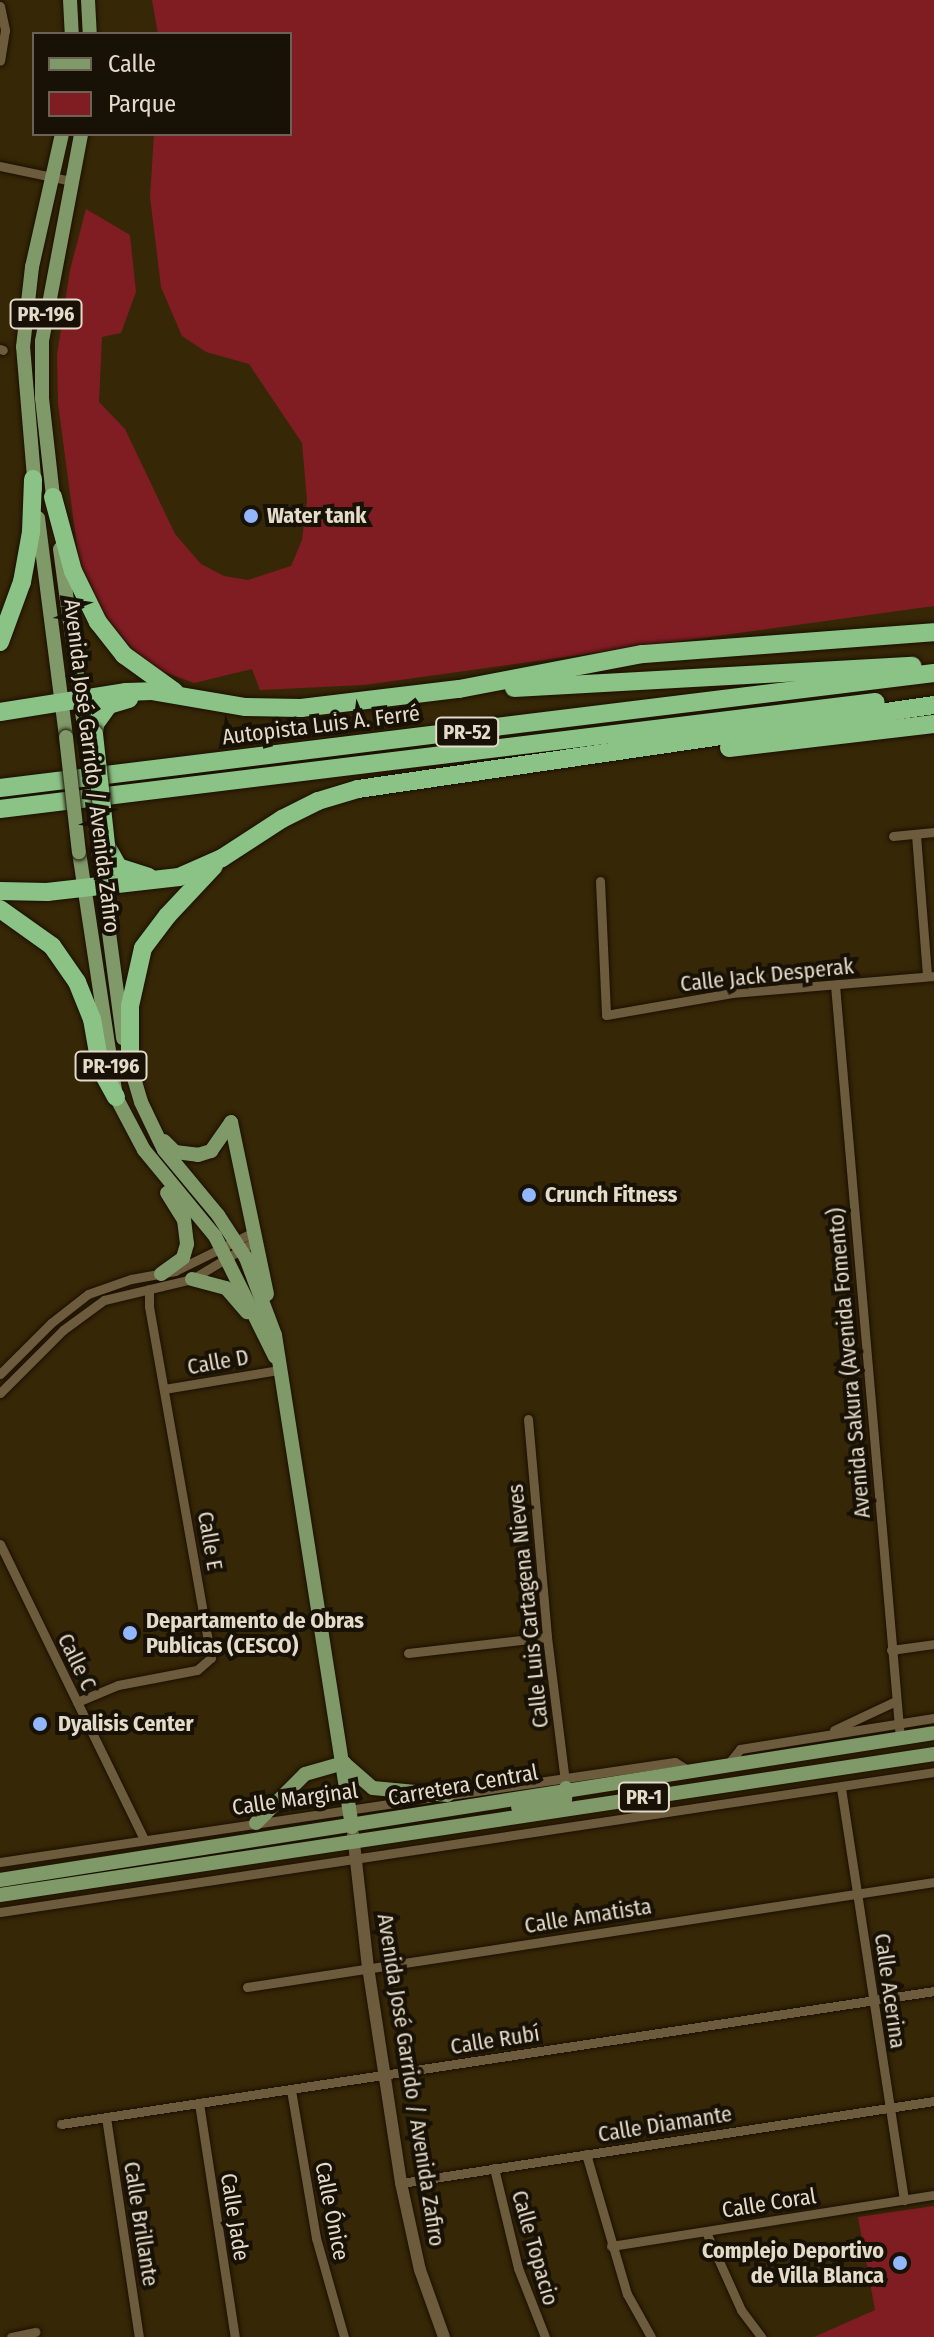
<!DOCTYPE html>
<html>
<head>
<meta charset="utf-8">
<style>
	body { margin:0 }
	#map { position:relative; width:934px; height:2337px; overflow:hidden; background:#362707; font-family:"Fira Sans Condensed",sans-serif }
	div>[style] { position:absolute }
	.green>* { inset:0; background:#801d23 }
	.roads { filter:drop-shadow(0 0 2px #1b1000) drop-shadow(0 0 2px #1b1000) }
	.minor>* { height:9px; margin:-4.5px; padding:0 4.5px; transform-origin:4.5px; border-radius:4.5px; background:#6c5b3c }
	.tertiary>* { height:12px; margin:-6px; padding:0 6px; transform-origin:6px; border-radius:6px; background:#6c5b3c }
	.primary>* { height:14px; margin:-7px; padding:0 7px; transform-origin:7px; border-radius:7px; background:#7f9968 }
	.motorway>* { height:18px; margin:-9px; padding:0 9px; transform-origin:9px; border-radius:9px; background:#8bc386 }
	.bridges { filter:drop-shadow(0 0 2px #1b1000) drop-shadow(0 0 2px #1b1000) }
	.primary-bridge>* { height:14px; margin:-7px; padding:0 7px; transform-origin:7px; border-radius:7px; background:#7f9968 }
	.motorway-bridge>* { height:18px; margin:-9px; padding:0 9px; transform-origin:9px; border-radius:9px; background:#8bc386 }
	.dots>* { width:22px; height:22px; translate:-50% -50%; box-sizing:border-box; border:4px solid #181105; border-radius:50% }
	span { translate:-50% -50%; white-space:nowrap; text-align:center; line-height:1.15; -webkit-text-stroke:8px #181105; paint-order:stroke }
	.shield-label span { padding:2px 6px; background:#181105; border:2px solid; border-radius:6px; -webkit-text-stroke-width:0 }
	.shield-label { font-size:20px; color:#e5dbca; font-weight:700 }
	.poi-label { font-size:22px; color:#e5dbca; font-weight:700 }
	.left { translate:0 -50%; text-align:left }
	.right { translate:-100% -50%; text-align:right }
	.street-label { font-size:22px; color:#e5dbca }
	.legend { position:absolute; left:32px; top:32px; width:260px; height:104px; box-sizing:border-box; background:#181105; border:2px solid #6a6254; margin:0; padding:10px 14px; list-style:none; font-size:24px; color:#e5dbca }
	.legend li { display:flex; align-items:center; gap:16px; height:40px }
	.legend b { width:40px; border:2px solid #6a6254 }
</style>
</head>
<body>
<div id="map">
	<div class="green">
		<div style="clip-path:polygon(152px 0,934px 0,934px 606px,364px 685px,260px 690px,252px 669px,194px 683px,151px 667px,114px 631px,91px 595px,80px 569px,58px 403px,57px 355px,70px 270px,86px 209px,130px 235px,136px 292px,121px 333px,102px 337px,99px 402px,125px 429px,175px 534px,201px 564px,224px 576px,248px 580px,291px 566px,302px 540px,307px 500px,302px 443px,249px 364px,206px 352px,182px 336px,161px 287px,150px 197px,154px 134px,290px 134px,290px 34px,158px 34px)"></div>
		<div style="clip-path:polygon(934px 2206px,934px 2337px,814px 2337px,875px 2310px,858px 2217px)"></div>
	</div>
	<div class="roads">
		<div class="minor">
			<div style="left:0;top:6px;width:25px;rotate:78deg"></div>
			<div style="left:5px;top:30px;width:31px;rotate:99deg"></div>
			<div style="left:0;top:166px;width:74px;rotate:11.8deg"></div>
			<div style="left:0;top:349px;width:3px;rotate:18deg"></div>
			<div style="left:916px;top:835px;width:141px;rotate:85.5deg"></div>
			<div style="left:893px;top:836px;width:41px;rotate:-5.6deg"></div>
			<div style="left:600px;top:881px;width:134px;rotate:87.4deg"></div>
			<div style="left:606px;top:1015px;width:128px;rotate:-9.9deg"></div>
			<div style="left:732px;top:993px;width:203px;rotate:-4.8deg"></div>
			<div style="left:835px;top:985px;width:756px;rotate:85.07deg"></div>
			<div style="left:0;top:1374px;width:72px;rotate:-45deg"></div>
			<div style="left:51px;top:1323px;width:47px;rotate:-38.1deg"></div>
			<div style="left:88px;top:1294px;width:46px;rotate:-19.2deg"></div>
			<div style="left:131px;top:1279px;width:45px;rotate:-10.3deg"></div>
			<div style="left:175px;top:1271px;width:90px;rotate:-26.3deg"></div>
			<div style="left:164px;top:1389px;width:117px;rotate:-9.4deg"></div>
			<div style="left:0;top:1393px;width:89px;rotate:-45deg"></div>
			<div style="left:63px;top:1330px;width:51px;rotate:-36.2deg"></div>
			<div style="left:104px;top:1300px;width:90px;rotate:-13.4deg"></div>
			<div style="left:192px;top:1279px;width:76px;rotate:-31deg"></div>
			<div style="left:528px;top:1419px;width:219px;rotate:85deg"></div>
			<div style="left:547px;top:1637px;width:146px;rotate:82.9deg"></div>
			<div style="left:0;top:1544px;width:328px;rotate:64deg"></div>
			<div style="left:891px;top:1650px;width:43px;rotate:-7.9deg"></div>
			<div style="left:408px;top:1653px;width:140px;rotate:-6.6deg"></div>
			<div style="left:77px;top:1702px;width:44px;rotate:-22.5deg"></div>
			<div style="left:118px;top:1685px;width:80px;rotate:-10.8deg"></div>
			<div style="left:197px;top:1670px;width:18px;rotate:-41deg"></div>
			<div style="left:211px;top:1658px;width:357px;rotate:-100deg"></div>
			<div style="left:149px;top:1306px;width:17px;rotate:-90deg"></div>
			<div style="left:834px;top:1730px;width:68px;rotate:-25.1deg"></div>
			<div style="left:728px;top:1764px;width:19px;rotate:-51deg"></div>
			<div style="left:740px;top:1749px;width:196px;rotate:-9.1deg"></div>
			<div style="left:841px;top:1788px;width:417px;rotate:81.3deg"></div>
			<div style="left:444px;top:1796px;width:233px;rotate:-8.4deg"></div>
			<div style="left:675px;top:1762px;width:15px;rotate:32deg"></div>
			<div style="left:0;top:1862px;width:434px;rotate:-8.5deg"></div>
			<div style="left:0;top:1912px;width:944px;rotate:-8.52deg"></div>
			<div style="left:247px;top:1987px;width:695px;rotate:-8.69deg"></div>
			<div style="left:291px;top:2090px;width:150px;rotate:80.4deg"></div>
			<div style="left:316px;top:2238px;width:103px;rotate:74.2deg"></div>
			<div style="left:199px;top:2103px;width:237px;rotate:81.3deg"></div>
			<div style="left:106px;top:2117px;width:222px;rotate:81.5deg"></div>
			<div style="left:61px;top:2124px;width:883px;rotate:-8.66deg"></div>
			<div style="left:586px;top:2154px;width:146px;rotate:73.7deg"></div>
			<div style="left:627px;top:2294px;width:49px;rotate:60.8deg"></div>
			<div style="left:494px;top:2168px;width:103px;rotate:76.5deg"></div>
			<div style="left:518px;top:2268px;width:74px;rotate:68.6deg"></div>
			<div style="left:401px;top:2183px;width:539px;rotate:-8.75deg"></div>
			<div style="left:706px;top:2232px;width:85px;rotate:65.8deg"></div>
			<div style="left:741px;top:2310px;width:34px;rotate:53deg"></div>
			<div style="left:611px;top:2246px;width:327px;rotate:-9deg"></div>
			<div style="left:11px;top:2337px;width:25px;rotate:-12deg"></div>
		</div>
		<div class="tertiary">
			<div style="left:353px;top:1834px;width:134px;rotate:83.6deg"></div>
			<div style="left:368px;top:1967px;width:219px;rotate:81.3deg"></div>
			<div style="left:401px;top:2183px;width:89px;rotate:77.7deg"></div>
			<div style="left:420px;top:2270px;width:71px;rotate:70.3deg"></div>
		</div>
		<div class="primary">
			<div style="left:70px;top:0;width:34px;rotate:87deg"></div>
			<div style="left:88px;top:0;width:34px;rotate:87deg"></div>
			<div style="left:35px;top:489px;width:143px;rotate:-94.8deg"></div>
			<div style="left:23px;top:347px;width:81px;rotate:-83.6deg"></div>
			<div style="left:32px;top:267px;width:136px;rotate:-77.3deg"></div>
			<div style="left:54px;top:505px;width:108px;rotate:-96.4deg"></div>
			<div style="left:42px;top:398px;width:57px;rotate:-90deg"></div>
			<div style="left:42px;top:341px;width:211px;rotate:-79.3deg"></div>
			<div style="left:38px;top:518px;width:221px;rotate:82.7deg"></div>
			<div style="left:60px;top:549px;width:188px;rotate:82.3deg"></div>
			<div style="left:98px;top:850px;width:190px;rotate:82.4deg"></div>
			<div style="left:79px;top:852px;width:248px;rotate:81.4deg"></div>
			<div style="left:116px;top:1097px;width:60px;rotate:62.2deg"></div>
			<div style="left:144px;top:1150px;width:112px;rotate:50.5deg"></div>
			<div style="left:215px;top:1236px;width:135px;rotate:63.6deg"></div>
			<div style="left:128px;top:1058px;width:46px;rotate:73.5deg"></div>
			<div style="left:141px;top:1102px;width:53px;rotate:64.4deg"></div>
			<div style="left:164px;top:1150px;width:85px;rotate:50.3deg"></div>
			<div style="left:218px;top:1215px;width:51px;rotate:56.9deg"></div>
			<div style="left:246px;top:1258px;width:82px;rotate:69.4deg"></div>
			<div style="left:275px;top:1335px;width:498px;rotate:81.1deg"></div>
			<div style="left:231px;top:1122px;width:176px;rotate:78.2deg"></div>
			<div style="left:164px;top:1141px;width:16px;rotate:45deg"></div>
			<div style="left:175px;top:1152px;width:23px;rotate:7deg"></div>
			<div style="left:198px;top:1155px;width:14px;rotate:-17deg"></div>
			<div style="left:211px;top:1151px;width:35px;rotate:-55deg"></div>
			<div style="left:161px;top:1274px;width:27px;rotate:-36deg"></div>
			<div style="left:183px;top:1258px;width:15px;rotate:-74deg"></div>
			<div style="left:187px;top:1244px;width:24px;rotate:-97deg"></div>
			<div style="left:184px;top:1220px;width:32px;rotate:-122deg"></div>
			<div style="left:192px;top:1279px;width:35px;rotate:15deg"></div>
			<div style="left:226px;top:1288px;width:32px;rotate:49deg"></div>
			<div style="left:344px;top:1763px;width:38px;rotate:41deg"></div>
			<div style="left:373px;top:1788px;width:75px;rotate:5.3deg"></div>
			<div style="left:518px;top:1807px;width:48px;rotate:-9.7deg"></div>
			<div style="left:565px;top:1799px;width:11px;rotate:-85deg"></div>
			<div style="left:256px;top:1823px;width:69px;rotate:-45deg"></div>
			<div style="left:305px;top:1774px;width:41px;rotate:-15.8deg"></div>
			<div style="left:0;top:1880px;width:945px;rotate:-8.94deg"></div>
			<div style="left:0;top:1895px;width:945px;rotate:-8.58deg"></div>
		</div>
		<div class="motorway">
			<div style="left:53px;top:497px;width:77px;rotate:74.9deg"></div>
			<div style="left:73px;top:571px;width:57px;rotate:63.9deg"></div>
			<div style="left:98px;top:622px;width:42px;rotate:51.8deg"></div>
			<div style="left:124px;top:655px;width:62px;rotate:35.8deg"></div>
			<div style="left:0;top:642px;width:64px;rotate:-69.9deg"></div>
			<div style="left:22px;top:582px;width:51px;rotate:-79.8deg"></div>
			<div style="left:31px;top:532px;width:53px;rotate:-87.8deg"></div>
			<div style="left:514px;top:688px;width:399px;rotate:-3.2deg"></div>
			<div style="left:0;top:712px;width:128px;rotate:-9deg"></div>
			<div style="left:126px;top:692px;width:25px;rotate:-2deg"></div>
			<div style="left:151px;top:691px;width:96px;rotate:9.6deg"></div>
			<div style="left:246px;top:707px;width:55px;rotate:1deg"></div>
			<div style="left:301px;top:708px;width:159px;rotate:-6.9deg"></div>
			<div style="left:459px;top:689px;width:187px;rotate:-10.8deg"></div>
			<div style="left:643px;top:654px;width:292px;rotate:-4.3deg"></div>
			<div style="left:94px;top:734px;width:10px;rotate:-84deg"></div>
			<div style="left:95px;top:724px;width:24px;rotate:-54deg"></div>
			<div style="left:109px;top:705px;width:21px;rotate:-17deg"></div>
			<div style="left:729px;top:748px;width:206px;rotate:-6.7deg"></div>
			<div style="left:0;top:788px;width:941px;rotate:-7.02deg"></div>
			<div style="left:0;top:809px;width:882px;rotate:-6.97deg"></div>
			<div style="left:106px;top:845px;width:25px;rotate:61deg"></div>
			<div style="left:118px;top:867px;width:32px;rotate:18deg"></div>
			<div style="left:0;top:891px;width:47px;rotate:1.2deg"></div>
			<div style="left:47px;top:892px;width:133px;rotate:-6.5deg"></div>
			<div style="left:179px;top:877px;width:47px;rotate:-23.8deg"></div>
			<div style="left:222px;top:858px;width:72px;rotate:-33deg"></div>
			<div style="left:282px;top:819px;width:40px;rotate:-26.6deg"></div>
			<div style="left:318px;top:801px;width:42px;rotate:-16.7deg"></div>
			<div style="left:358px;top:789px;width:582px;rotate:-8.3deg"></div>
			<div style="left:0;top:909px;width:64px;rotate:35.4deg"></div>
			<div style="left:52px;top:946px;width:44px;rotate:55.2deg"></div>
			<div style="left:77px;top:982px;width:40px;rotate:68deg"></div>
			<div style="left:92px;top:1019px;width:52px;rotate:80deg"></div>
			<div style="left:101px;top:1070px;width:31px;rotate:61deg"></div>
			<div style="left:130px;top:1068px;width:62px;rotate:-90deg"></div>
			<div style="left:130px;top:1006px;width:59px;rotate:-77.4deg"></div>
			<div style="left:143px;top:948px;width:41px;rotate:-52.9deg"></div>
			<div style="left:168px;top:915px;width:67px;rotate:-46.8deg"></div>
		</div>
	</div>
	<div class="bridges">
		<div class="primary-bridge">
			<div style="left:66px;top:737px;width:116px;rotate:83.6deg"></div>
		</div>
		<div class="motorway-bridge">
			<div style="left:94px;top:734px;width:112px;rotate:83.8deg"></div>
		</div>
	</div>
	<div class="dots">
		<div style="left:251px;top:516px;background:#92b7fd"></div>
		<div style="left:529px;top:1195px;background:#92b7fd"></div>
		<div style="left:130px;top:1633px;background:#92b7fd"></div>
		<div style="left:40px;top:1724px;background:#92b7fd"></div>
		<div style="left:900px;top:2263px;background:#92b7fd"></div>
	</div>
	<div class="shield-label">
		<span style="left:46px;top:314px">PR-196</span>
		<span style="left:467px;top:732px">PR-52</span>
		<span style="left:111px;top:1066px">PR-196</span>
		<span style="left:644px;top:1797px">PR-1</span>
	</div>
	<div class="poi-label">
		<span class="left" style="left:267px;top:516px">Water tank</span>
		<span class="left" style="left:545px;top:1195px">Crunch Fitness</span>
		<span class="left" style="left:146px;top:1633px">Departamento de Obras<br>Publicas (CESCO)</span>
		<span class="left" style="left:58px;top:1724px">Dyalisis Center</span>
		<span class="right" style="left:884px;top:2263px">Complejo Deportivo<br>de Villa Blanca</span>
	</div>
	<div class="street-label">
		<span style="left:321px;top:725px;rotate:-7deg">Autopista Luis A. Ferré</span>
		<span style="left:92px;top:766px;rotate:83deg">Avenida José Garrido / Avenida Zafiro</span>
		<span style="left:767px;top:975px;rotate:-6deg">Calle Jack Desperak</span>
		<span style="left:218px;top:1362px;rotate:-10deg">Calle D</span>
		<span style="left:849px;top:1363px;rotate:-95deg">Avenida Sakura (Avenida Fomento)</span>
		<span style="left:210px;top:1541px;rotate:80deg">Calle E</span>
		<span style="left:528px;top:1606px;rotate:-96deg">Calle Luis Cartagena Nieves</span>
		<span style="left:77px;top:1662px;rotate:64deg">Calle C</span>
		<span style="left:463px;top:1785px;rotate:-10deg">Carretera Central</span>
		<span style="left:295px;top:1799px;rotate:-8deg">Calle Marginal</span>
		<span style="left:588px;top:1916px;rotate:-9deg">Calle Amatista</span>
		<span style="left:890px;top:1991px;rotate:82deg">Calle Acerina</span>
		<span style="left:495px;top:2040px;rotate:-9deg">Calle Rubí</span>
		<span style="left:411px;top:2080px;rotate:81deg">Avenida José Garrido / Avenida Zafiro</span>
		<span style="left:665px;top:2124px;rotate:-9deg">Calle Diamante</span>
		<span style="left:769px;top:2203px;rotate:-9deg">Calle Coral</span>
		<span style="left:332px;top:2211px;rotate:79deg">Calle Ónice</span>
		<span style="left:235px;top:2217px;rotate:81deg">Calle Jade</span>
		<span style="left:141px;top:2224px;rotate:81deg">Calle Brillante</span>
		<span style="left:535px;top:2248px;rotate:74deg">Calle Topacio</span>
	</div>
	<ul class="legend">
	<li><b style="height:10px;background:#7f9968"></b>Calle</li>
	<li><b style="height:22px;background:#801d23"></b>Parque</li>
	</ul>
</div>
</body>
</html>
